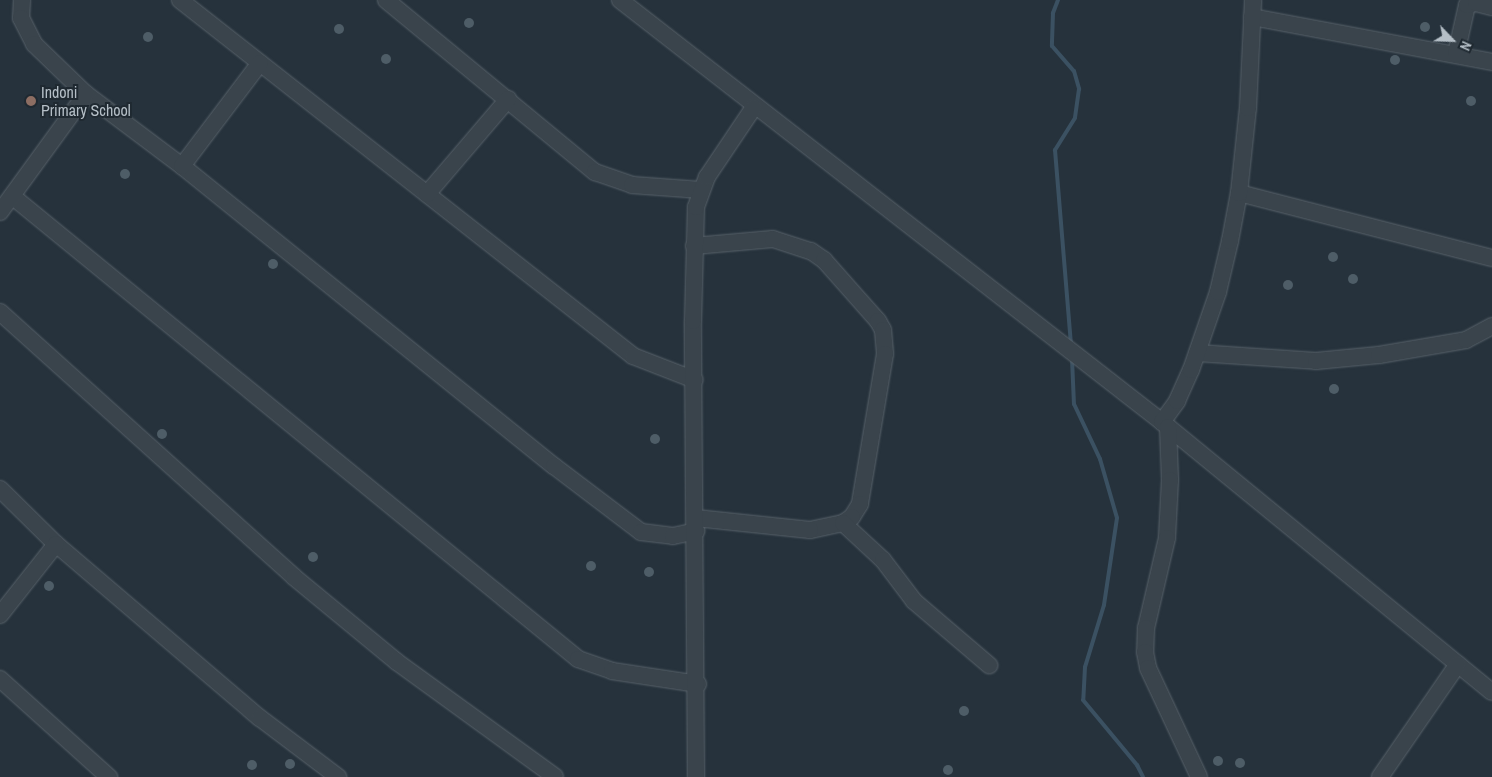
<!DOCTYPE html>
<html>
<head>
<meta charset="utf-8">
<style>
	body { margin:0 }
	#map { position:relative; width:1492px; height:777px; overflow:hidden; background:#26323c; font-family:"Archivo Narrow",sans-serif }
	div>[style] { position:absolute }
	.stream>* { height:4px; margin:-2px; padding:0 2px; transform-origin:2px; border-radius:2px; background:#3b5162 }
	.building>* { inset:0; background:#4e5d67 }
	.round { border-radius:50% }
	.roads { filter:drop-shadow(0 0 1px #58626a) drop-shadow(0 0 1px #58626a) }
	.minor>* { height:16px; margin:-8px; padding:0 8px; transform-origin:8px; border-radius:8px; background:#3a444c }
	.dots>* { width:14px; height:14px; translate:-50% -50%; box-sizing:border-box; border:2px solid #1f2931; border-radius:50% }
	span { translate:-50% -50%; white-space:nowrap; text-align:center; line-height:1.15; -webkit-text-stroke:4px #1f2931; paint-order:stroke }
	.poi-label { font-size:16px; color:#b5bfc7 }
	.left { translate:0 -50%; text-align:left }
	.north { position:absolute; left:1427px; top:15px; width:50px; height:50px; -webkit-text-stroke:4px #1f2931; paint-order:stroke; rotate:114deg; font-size:14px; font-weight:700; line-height:20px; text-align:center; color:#b5bfc7 }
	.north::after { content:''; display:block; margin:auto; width:18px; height:22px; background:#b5bfc7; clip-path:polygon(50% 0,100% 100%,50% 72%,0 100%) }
</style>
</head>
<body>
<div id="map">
	<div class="stream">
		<div style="left:1058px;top:0;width:14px;rotate:111deg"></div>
		<div style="left:1053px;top:13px;width:33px;rotate:92deg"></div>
		<div style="left:1052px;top:46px;width:33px;rotate:49deg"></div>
		<div style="left:1074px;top:71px;width:19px;rotate:74deg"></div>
		<div style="left:1079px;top:89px;width:29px;rotate:98deg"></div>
		<div style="left:1075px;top:118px;width:38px;rotate:122deg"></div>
		<div style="left:1055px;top:150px;width:195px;rotate:85.3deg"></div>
		<div style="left:1072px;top:359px;width:45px;rotate:87.5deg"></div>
		<div style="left:1074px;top:404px;width:61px;rotate:64.7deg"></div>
		<div style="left:1100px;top:459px;width:61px;rotate:73.9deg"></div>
		<div style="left:1117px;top:518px;width:88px;rotate:98.5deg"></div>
		<div style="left:1104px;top:605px;width:65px;rotate:107deg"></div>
		<div style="left:1085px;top:667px;width:33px;rotate:93deg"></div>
		<div style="left:1083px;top:700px;width:85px;rotate:50.3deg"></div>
		<div style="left:1137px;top:765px;width:13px;rotate:63deg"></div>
	</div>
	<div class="building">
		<div class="round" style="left:464px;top:18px;width:10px;height:10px"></div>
		<div class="round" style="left:1420px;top:22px;width:10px;height:10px"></div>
		<div class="round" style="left:334px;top:24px;width:10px;height:10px"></div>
		<div class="round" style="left:143px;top:32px;width:10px;height:10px"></div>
		<div class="round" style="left:381px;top:54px;width:10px;height:10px"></div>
		<div class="round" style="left:1390px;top:55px;width:10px;height:10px"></div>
		<div class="round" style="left:1466px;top:96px;width:10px;height:10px"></div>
		<div class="round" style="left:120px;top:169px;width:10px;height:10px"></div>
		<div class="round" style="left:1328px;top:252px;width:10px;height:10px"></div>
		<div class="round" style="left:268px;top:259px;width:10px;height:10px"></div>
		<div class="round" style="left:1348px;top:274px;width:10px;height:10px"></div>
		<div class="round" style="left:1283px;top:280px;width:10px;height:10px"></div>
		<div class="round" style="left:1329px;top:384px;width:10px;height:10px"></div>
		<div class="round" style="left:157px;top:429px;width:10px;height:10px"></div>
		<div class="round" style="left:650px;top:434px;width:10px;height:10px"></div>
		<div class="round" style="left:308px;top:552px;width:10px;height:10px"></div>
		<div class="round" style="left:586px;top:561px;width:10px;height:10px"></div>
		<div class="round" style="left:644px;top:567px;width:10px;height:10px"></div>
		<div class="round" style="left:44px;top:581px;width:10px;height:10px"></div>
		<div class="round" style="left:959px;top:706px;width:10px;height:10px"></div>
		<div class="round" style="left:1213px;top:756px;width:10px;height:10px"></div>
		<div class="round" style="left:1235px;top:758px;width:10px;height:10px"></div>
		<div class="round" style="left:285px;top:759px;width:10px;height:10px"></div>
		<div class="round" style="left:247px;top:760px;width:10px;height:10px"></div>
		<div class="round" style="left:943px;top:765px;width:10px;height:10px"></div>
	</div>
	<div class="roads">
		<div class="minor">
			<div style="left:22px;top:0;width:18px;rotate:93deg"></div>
			<div style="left:21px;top:18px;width:29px;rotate:63deg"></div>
			<div style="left:34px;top:44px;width:72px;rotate:43.9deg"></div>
			<div style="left:86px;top:94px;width:120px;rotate:36.9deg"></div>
			<div style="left:182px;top:166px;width:478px;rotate:38.9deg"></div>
			<div style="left:554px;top:466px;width:109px;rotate:37.2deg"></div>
			<div style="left:641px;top:532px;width:32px;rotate:7deg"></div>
			<div style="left:673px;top:536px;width:24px;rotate:-12deg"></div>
			<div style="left:180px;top:0;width:576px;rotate:38.16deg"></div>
			<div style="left:633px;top:356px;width:66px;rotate:21.2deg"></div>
			<div style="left:386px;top:0;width:271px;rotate:39.5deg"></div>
			<div style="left:595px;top:172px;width:39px;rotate:19deg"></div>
			<div style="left:632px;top:185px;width:69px;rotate:4.1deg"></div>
			<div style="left:620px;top:0;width:687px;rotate:37.9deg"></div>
			<div style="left:1162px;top:422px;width:426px;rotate:39.3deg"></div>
			<div style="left:1252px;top:17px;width:244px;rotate:10.6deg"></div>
			<div style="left:1456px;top:54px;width:50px;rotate:-77.3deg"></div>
			<div style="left:1467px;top:5px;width:9px;rotate:-13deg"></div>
			<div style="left:1476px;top:3px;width:16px;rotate:14deg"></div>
			<div style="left:182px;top:166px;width:129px;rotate:-52.9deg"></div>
			<div style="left:1239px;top:193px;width:261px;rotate:14.4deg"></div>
			<div style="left:427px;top:194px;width:125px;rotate:-49.5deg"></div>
			<div style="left:12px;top:196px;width:731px;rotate:39.28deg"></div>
			<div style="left:578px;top:659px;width:36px;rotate:19deg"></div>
			<div style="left:612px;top:671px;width:87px;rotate:8.6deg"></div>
			<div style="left:0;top:212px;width:146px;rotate:-53.9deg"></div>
			<div style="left:694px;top:246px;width:79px;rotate:-5.1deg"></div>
			<div style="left:773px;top:239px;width:40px;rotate:18deg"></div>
			<div style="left:811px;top:251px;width:16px;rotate:35deg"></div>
			<div style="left:824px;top:260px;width:81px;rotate:48.5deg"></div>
			<div style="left:878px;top:321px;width:10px;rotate:61deg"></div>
			<div style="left:883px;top:330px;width:24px;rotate:85deg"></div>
			<div style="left:885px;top:354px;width:152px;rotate:99.5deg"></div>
			<div style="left:860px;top:504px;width:15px;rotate:122deg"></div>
			<div style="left:852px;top:517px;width:11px;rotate:146deg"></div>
			<div style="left:843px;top:523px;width:34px;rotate:168deg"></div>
			<div style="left:810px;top:530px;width:115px;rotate:-174deg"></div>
			<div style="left:0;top:312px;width:396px;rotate:42deg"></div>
			<div style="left:294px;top:577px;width:134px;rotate:39.5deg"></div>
			<div style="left:397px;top:662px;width:195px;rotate:36deg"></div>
			<div style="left:1197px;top:353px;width:119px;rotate:3.8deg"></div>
			<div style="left:1316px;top:361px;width:63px;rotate:-5.4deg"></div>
			<div style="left:1379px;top:355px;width:88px;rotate:-9.8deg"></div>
			<div style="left:1466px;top:340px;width:30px;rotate:-28deg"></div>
			<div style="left:1162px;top:422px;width:26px;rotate:-54deg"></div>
			<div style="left:1177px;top:401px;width:34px;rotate:-66deg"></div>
			<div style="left:1191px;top:370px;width:83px;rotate:-70.9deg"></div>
			<div style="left:1218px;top:292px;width:52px;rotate:-76.8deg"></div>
			<div style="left:1230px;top:241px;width:49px;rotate:-79.4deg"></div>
			<div style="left:1239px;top:193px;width:85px;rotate:-84deg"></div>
			<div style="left:1248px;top:108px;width:108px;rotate:-87.3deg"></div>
			<div style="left:1168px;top:427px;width:53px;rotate:87.8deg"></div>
			<div style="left:1170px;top:480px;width:58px;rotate:93deg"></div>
			<div style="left:1167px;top:538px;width:92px;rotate:103.1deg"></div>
			<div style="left:1146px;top:628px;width:24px;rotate:92deg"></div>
			<div style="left:1145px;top:652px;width:16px;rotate:79deg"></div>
			<div style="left:1148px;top:668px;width:120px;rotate:64.9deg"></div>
			<div style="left:0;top:489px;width:78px;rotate:44.5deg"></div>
			<div style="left:56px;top:544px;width:268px;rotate:40.5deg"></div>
			<div style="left:260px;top:718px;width:98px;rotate:37.1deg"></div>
			<div style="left:843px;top:523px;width:54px;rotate:42.8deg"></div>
			<div style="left:883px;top:560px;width:51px;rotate:52.9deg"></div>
			<div style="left:914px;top:601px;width:99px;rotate:40.5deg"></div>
			<div style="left:0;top:615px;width:90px;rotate:-51.7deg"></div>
			<div style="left:0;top:679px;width:147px;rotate:42deg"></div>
			<div style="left:696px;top:777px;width:456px;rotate:-90.4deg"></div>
			<div style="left:693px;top:321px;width:114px;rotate:-88.5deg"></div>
			<div style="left:696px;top:207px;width:32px;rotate:-70deg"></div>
			<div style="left:707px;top:177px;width:84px;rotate:-56.1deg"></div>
			<div style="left:1380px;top:777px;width:137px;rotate:-55.4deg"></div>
		</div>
	</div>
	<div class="dots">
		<div style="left:31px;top:101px;background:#8d6e63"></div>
	</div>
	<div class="poi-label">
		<span class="left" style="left:41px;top:101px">Indoni<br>Primary School</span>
	</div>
	<div class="north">N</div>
</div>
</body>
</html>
